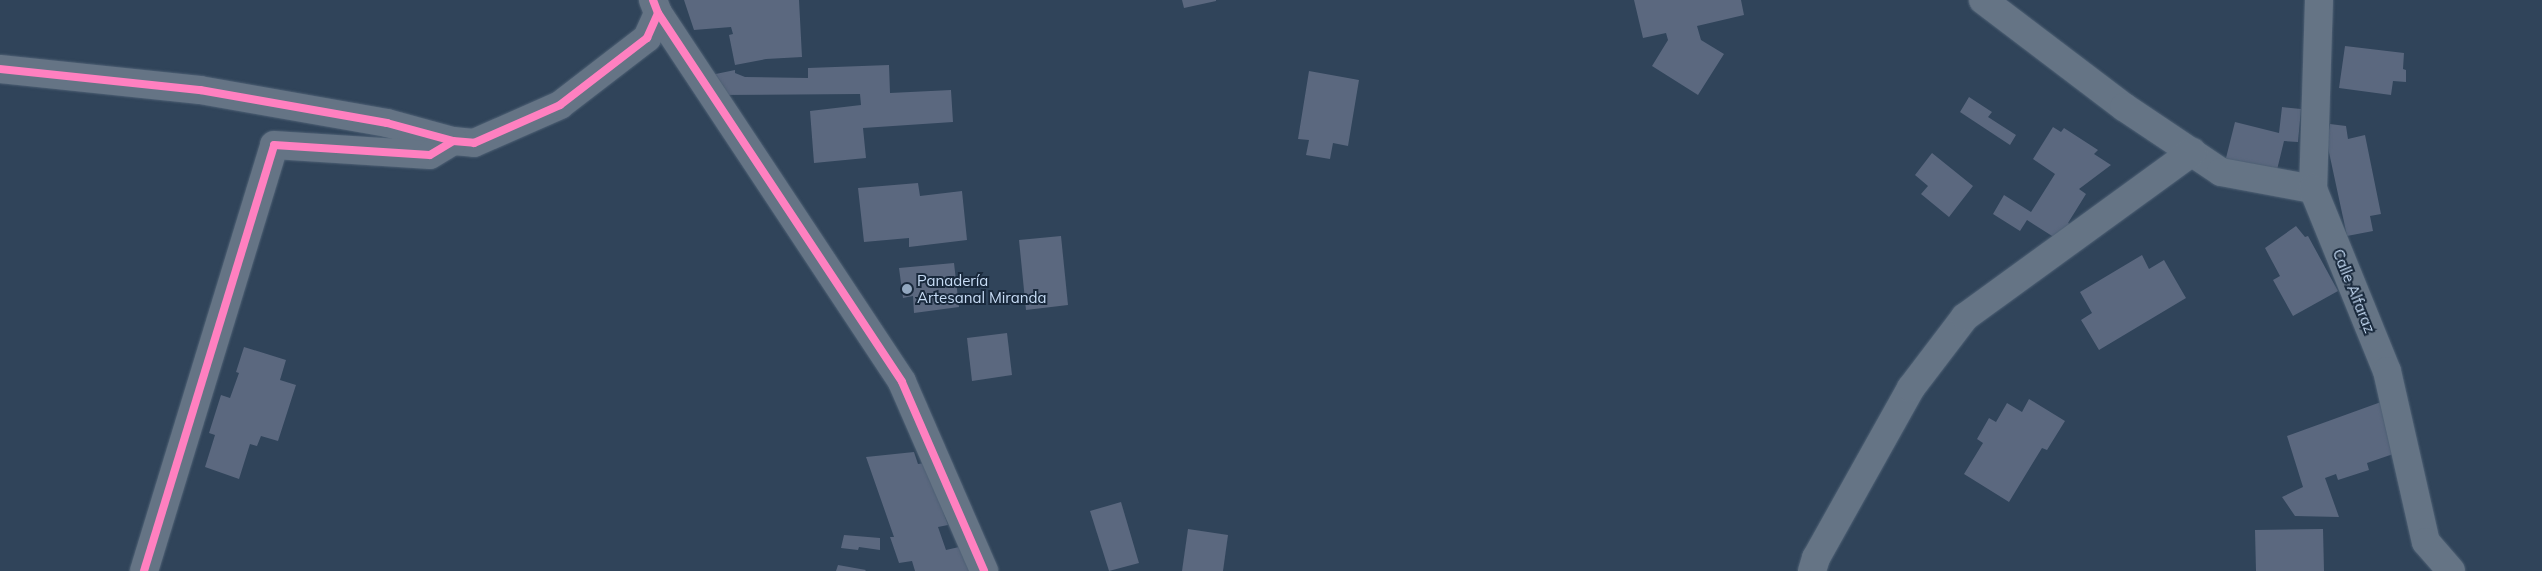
<!DOCTYPE html>
<html>
<head>
<meta charset="utf-8">
<style>
	body { margin:0 }
	#map { position:relative; width:2542px; height:571px; overflow:hidden; background:#30445a; font-family:Mulish,sans-serif }
	div>[style] { position:absolute }
	.building>* { inset:0; background:#5b687f }
	.roads { filter:drop-shadow(0 0 1px #4e6074) drop-shadow(0 0 1px #4e6074) }
	.minor>* { height:28px; margin:-14px; padding:0 14px; transform-origin:14px; border-radius:14px; background:#657485 }
	.cycleway>* { height:8px; margin:-4px; padding:0 4px; transform-origin:4px; border-radius:4px; background:#ff80c0 }
	.dots>* { width:14px; height:14px; translate:-50% -50%; box-sizing:border-box; border:2px solid #19293c; border-radius:50% }
	span { translate:-50% -50%; white-space:nowrap; text-align:center; line-height:1.15; -webkit-text-stroke:4px #19293c; paint-order:stroke }
	.poi-label { font-size:15px; color:#c7dcf5 }
	.left { translate:0 -50%; text-align:left }
	.street-label { font-size:15px; color:#c7dcf5 }
</style>
</head>
<body>
<div id="map">
	<div class="building">
		<div style="clip-path:polygon(684px 0,799px 0,802px 57px,766px 59px,735px 65px,729px 35px,733px 34px,731px 27px,694px 30px)"></div>
		<div style="clip-path:polygon(1182px 0,1216px 0,1216px 1px,1184px 8px)"></div>
		<div style="clip-path:polygon(1634px 0,1741px 0,1744px 15px,1697px 26px,1701px 40px,1724px 54px,1698px 95px,1652px 66px,1668px 40px,1666px 33px,1643px 38px)"></div>
		<div style="clip-path:polygon(2345px 46px,2404px 53px,2403px 69px,2406px 70px,2406px 82px,2393px 81px,2391px 95px,2339px 88px)"></div>
		<div style="clip-path:polygon(889px 65px,890px 93px,951px 90px,953px 122px,863px 128px,866px 158px,814px 163px,810px 111px,861px 105px,860px 94px,717px 95px,706px 76px,735px 70px,735px 73px,745px 77px,808px 78px,808px 68px)"></div>
		<div style="clip-path:polygon(1309px 71px,1359px 80px,1348px 146px,1333px 143px,1330px 159px,1306px 155px,1309px 140px,1298px 139px)"></div>
		<div style="clip-path:polygon(1969px 97px,1992px 112px,1988px 117px,2016px 135px,2010px 145px,1960px 112px)"></div>
		<div style="clip-path:polygon(2282px 107px,2301px 109px,2298px 142px,2284px 141px,2276px 174px,2225px 162px,2235px 122px,2279px 133px)"></div>
		<div style="clip-path:polygon(2330px 124px,2346px 126px,2348px 139px,2365px 135px,2381px 214px,2370px 216px,2373px 231px,2347px 236px,2327px 143px)"></div>
		<div style="clip-path:polygon(2053px 127px,2061px 132px,2064px 128px,2098px 150px,2094px 154px,2111px 165px,2079px 189px,2086px 194px,2068px 223px,2078px 229px,2060px 241px,2027px 220px,2020px 231px,1993px 214px,2004px 195px,2031px 212px,2055px 174px,2033px 159px)"></div>
		<div style="clip-path:polygon(1932px 153px,1973px 186px,1949px 217px,1921px 194px,1928px 186px,1915px 175px)"></div>
		<div style="clip-path:polygon(918px 183px,920px 196px,962px 191px,967px 240px,909px 247px,909px 238px,864px 242px,858px 188px)"></div>
		<div style="clip-path:polygon(2296px 226px,2305px 237px,2308px 236px,2338px 291px,2293px 316px,2273px 280px,2280px 276px,2265px 248px)"></div>
		<div style="clip-path:polygon(1061px 236px,1068px 305px,1026px 310px,1019px 240px)"></div>
		<div style="clip-path:polygon(2142px 255px,2149px 269px,2164px 260px,2186px 298px,2099px 350px,2081px 320px,2092px 313px,2080px 292px)"></div>
		<div style="clip-path:polygon(954px 263px,959px 307px,914px 313px,913px 296px,903px 298px,899px 268px)"></div>
		<div style="clip-path:polygon(1007px 333px,1012px 375px,972px 381px,967px 338px)"></div>
		<div style="clip-path:polygon(244px 347px,286px 360px,280px 380px,296px 385px,278px 441px,261px 436px,257px 446px,250px 444px,239px 479px,205px 467px,215px 435px,209px 433px,221px 395px,230px 398px,239px 373px,236px 372px)"></div>
		<div style="clip-path:polygon(2029px 399px,2065px 421px,2047px 450px,2042px 448px,2009px 502px,1964px 474px,1983px 443px,1977px 439px,1989px 418px,1996px 422px,2007px 403px,2022px 412px)"></div>
		<div style="clip-path:polygon(2381px 402px,2399px 452px,2367px 463px,2369px 470px,2338px 480px,2336px 474px,2325px 478px,2339px 517px,2295px 516px,2282px 497px,2303px 487px,2287px 436px)"></div>
		<div style="clip-path:polygon(914px 452px,918px 464px,925px 463px,948px 525px,938px 527px,946px 550px,959px 547px,971px 571px,915px 571px,912px 561px,899px 563px,890px 537px,894px 537px,866px 457px)"></div>
		<div style="clip-path:polygon(1121px 502px,1139px 563px,1109px 571px,1090px 511px)"></div>
		<div style="clip-path:polygon(1188px 529px,1228px 535px,1223px 571px,1182px 571px)"></div>
		<div style="clip-path:polygon(2323px 529px,2324px 571px,2256px 571px,2255px 530px)"></div>
		<div style="clip-path:polygon(844px 535px,880px 538px,880px 550px,859px 547px,858px 550px,841px 548px)"></div>
		<div style="clip-path:polygon(838px 565px,866px 570px,865px 571px,836px 571px)"></div>
	</div>
	<div class="roads">
		<div class="minor">
			<div style="left:653px;top:0;width:14px;rotate:69deg"></div>
			<div style="left:658px;top:13px;width:442px;rotate:56.5deg"></div>
			<div style="left:902px;top:382px;width:206px;rotate:66.5deg"></div>
			<div style="left:1983px;top:0;width:177px;rotate:37.2deg"></div>
			<div style="left:2124px;top:107px;width:117px;rotate:33.8deg"></div>
			<div style="left:2221px;top:172px;width:94px;rotate:10.5deg"></div>
			<div style="left:2319px;top:0;width:189px;rotate:91.8deg"></div>
			<div style="left:2313px;top:189px;width:196px;rotate:67.9deg"></div>
			<div style="left:2387px;top:371px;width:175px;rotate:77.2deg"></div>
			<div style="left:2426px;top:542px;width:38px;rotate:49deg"></div>
			<div style="left:0;top:69px;width:201px;rotate:6deg"></div>
			<div style="left:200px;top:90px;width:190px;rotate:10deg"></div>
			<div style="left:387px;top:123px;width:68px;rotate:15.3deg"></div>
			<div style="left:453px;top:141px;width:21px;rotate:5deg"></div>
			<div style="left:474px;top:143px;width:94px;rotate:-23.8deg"></div>
			<div style="left:560px;top:105px;width:110px;rotate:-37.6deg"></div>
			<div style="left:647px;top:38px;width:27px;rotate:-66deg"></div>
			<div style="left:144px;top:571px;width:445px;rotate:-73deg"></div>
			<div style="left:274px;top:145px;width:156px;rotate:3.7deg"></div>
			<div style="left:430px;top:155px;width:27px;rotate:-31deg"></div>
			<div style="left:1812px;top:571px;width:14px;rotate:-73deg"></div>
			<div style="left:1816px;top:558px;width:195px;rotate:-60.8deg"></div>
			<div style="left:1911px;top:388px;width:89px;rotate:-52.7deg"></div>
			<div style="left:1965px;top:317px;width:281px;rotate:-36deg"></div>
		</div>
	</div>
	<div class="cycleway">
		<div style="left:653px;top:0;width:14px;rotate:69deg"></div>
		<div style="left:658px;top:13px;width:442px;rotate:56.5deg"></div>
		<div style="left:902px;top:382px;width:206px;rotate:66.5deg"></div>
		<div style="left:0;top:69px;width:201px;rotate:6deg"></div>
		<div style="left:200px;top:90px;width:190px;rotate:10deg"></div>
		<div style="left:387px;top:123px;width:68px;rotate:15.3deg"></div>
		<div style="left:453px;top:141px;width:21px;rotate:5deg"></div>
		<div style="left:474px;top:143px;width:94px;rotate:-23.8deg"></div>
		<div style="left:560px;top:105px;width:110px;rotate:-37.6deg"></div>
		<div style="left:647px;top:38px;width:27px;rotate:-66deg"></div>
		<div style="left:144px;top:571px;width:445px;rotate:-73deg"></div>
		<div style="left:274px;top:145px;width:156px;rotate:3.7deg"></div>
		<div style="left:430px;top:155px;width:27px;rotate:-31deg"></div>
	</div>
	<div class="dots">
		<div style="left:907px;top:289px;background:#92a7bf"></div>
	</div>
	<div class="poi-label">
		<span class="left" style="left:917px;top:289px">Panadería<br>Artesanal Miranda</span>
	</div>
	<div class="street-label">
		<span style="left:2354px;top:291px;rotate:68deg">Calle Alfaraz</span>
	</div>
</div>
</body>
</html>
